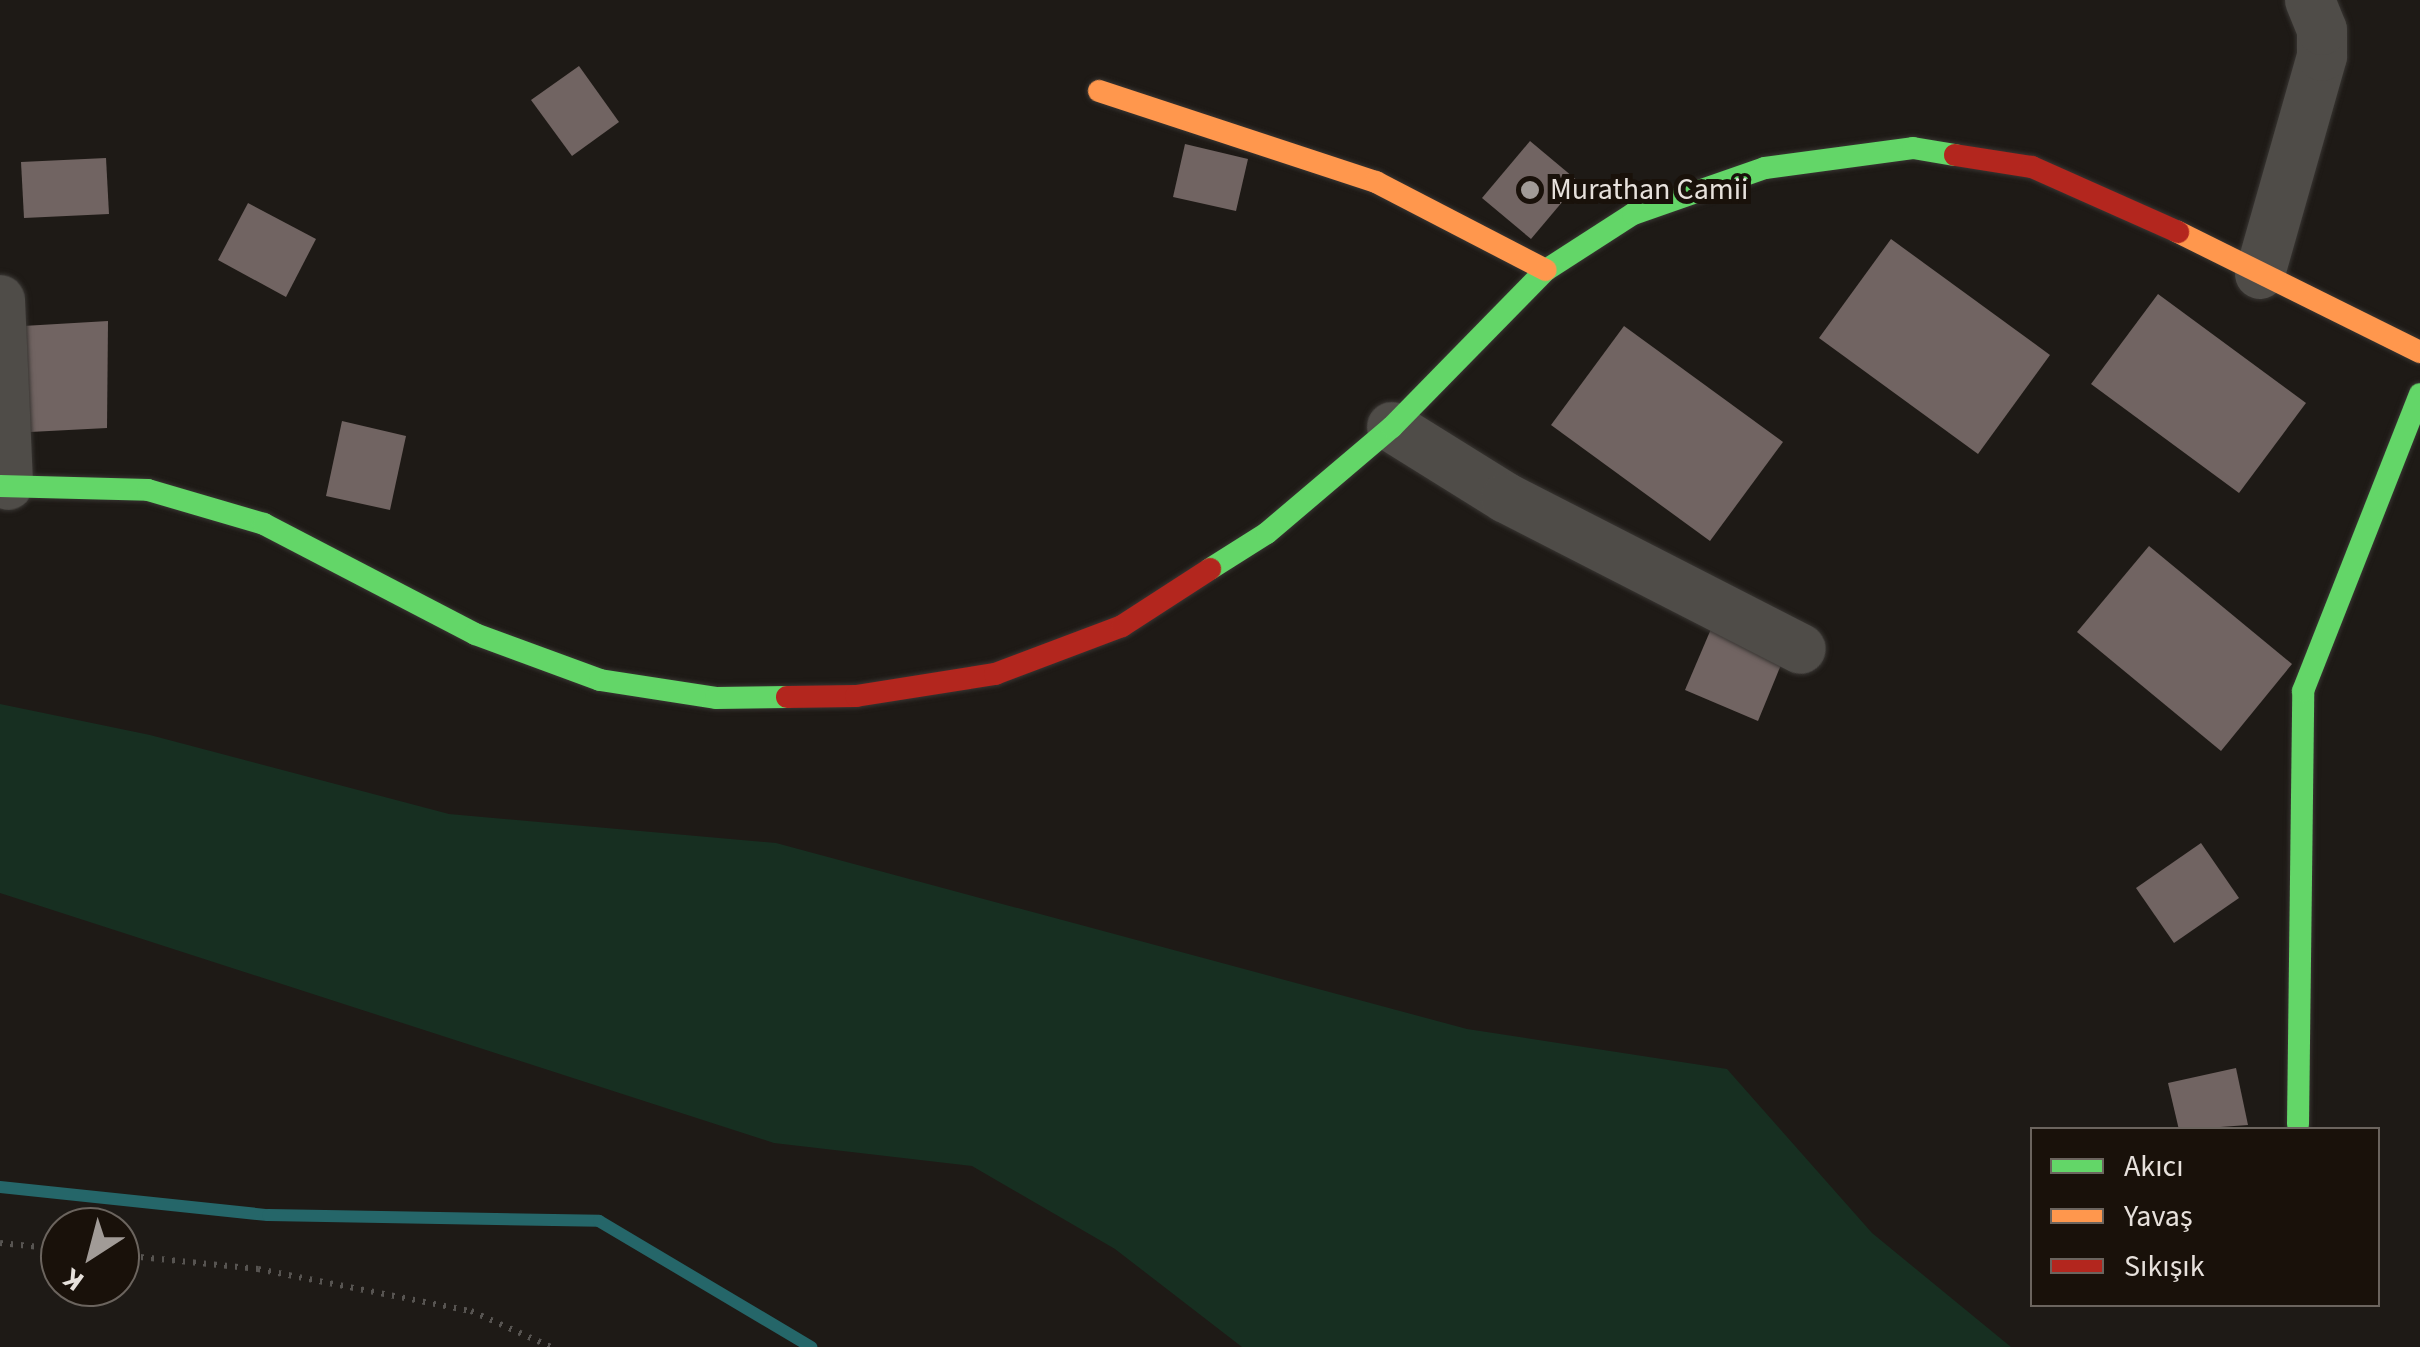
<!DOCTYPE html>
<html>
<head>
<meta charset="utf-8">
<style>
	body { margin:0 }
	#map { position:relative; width:2420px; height:1347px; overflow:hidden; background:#1e1a16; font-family:"Source Sans 3",sans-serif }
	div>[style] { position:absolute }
	.green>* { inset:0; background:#172f21 }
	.stream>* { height:12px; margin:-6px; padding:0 6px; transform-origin:6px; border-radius:6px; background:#256669 }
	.building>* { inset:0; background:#716462 }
	.path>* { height:6px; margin-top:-3px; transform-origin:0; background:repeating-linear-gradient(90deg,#575451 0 2.5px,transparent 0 10.5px) }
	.roads { filter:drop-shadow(0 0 2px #383532) drop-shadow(0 0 2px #383532) }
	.street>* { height:50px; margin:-25px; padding:0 25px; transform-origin:25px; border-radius:25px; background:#4f4c48 }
	.fast>* { height:22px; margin:-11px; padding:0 11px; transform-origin:11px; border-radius:11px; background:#63d668 }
	.slow>* { height:22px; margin:-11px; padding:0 11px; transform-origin:11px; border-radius:11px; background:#ff974d }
	.jam>* { height:22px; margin:-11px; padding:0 11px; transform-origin:11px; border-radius:11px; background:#b3261e }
	.dots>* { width:28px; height:28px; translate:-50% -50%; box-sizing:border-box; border:5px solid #19110a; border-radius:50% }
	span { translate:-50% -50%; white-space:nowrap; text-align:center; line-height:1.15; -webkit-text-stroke:10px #19110a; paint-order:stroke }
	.poi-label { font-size:30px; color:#e7e1dc }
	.left { translate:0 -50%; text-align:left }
	.legend { position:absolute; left:2030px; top:1127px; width:350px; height:180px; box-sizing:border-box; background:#19110a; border:2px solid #6b645e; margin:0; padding:12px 18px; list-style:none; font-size:30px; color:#e7e1dc }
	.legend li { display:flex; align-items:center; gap:20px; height:50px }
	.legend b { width:50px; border:2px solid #6b645e }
	.north { position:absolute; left:40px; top:1207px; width:100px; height:100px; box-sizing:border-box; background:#19110a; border:2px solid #6b645e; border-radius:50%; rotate:216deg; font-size:28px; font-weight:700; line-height:40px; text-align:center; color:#e7e1dc }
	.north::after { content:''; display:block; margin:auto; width:35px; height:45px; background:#a19b97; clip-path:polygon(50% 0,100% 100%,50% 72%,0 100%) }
</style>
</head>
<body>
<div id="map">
	<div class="green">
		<div style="clip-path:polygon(0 704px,150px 735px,449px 814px,776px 843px,1467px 1029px,1727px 1069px,1872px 1233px,2011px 1347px,1242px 1347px,1115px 1249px,972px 1166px,774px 1143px,0 893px)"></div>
	</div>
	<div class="stream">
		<div style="left:0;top:1187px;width:269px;rotate:6deg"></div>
		<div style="left:268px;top:1215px;width:331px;rotate:1deg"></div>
		<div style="left:599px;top:1221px;width:247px;rotate:30.7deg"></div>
	</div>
	<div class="building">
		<div style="clip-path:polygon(579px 66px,619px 122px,572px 156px,531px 100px)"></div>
		<div style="clip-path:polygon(1530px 141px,1579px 182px,1531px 239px,1482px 198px)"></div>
		<div style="clip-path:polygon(1185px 144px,1248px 159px,1236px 211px,1173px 197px)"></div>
		<div style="clip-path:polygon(106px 158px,109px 214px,24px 218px,21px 162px)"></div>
		<div style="clip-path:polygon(248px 203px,316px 239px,286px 297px,218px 260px)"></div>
		<div style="clip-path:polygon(1891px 239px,2050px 355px,1978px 454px,1819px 338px)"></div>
		<div style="clip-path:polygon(2158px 294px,2306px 403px,2239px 493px,2091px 384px)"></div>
		<div style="clip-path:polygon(108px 321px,107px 428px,30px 432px,23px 326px)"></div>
		<div style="clip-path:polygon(1624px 326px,1783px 442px,1710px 541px,1551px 425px)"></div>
		<div style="clip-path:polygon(342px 421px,406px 436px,390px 510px,326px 496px)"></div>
		<div style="clip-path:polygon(2149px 546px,2292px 664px,2221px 751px,2077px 632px)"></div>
		<div style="clip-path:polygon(1711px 629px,1783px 660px,1758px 721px,1685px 690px)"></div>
		<div style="clip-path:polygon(2201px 843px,2239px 898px,2174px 943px,2136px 888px)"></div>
		<div style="clip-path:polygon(2236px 1068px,2248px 1125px,2179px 1130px,2168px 1083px)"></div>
	</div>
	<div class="path">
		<div style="left:0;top:1243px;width:60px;rotate:5.7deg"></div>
		<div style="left:120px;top:1255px;width:139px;rotate:5.8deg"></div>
		<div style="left:258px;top:1269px;width:217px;rotate:11.2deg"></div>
		<div style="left:471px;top:1311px;width:88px;rotate:24.2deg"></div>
	</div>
	<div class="roads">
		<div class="street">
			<div style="left:2260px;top:274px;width:227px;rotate:-74.1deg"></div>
			<div style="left:2322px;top:56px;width:26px;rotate:-90deg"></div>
			<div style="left:2322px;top:30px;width:32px;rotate:-112deg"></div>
			<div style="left:0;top:300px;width:185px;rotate:87.5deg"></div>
			<div style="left:1392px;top:427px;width:134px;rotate:31.9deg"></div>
			<div style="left:1506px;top:498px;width:331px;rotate:27.1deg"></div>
		</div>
		<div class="fast">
			<div style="left:0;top:486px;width:148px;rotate:1.5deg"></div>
			<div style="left:148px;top:490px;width:121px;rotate:16.3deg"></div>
			<div style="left:264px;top:524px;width:238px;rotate:27.5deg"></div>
			<div style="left:475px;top:634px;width:133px;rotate:20.2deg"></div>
			<div style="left:600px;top:680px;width:117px;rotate:8.8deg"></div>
			<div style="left:716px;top:698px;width:71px;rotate:-0.8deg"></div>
			<div style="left:1210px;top:569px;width:67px;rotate:-32.3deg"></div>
			<div style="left:1267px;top:533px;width:164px;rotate:-40.3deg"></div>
			<div style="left:1392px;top:427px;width:220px;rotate:-45.6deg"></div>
			<div style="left:1546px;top:270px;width:103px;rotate:-32.8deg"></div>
			<div style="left:1633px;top:214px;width:140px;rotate:-19.2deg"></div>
			<div style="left:1765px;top:168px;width:149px;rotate:-7.7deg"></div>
			<div style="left:1913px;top:148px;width:43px;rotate:9.5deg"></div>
			<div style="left:2298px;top:1124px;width:433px;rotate:-89.3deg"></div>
			<div style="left:2303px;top:691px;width:319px;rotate:-68.5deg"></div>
		</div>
		<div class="slow">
			<div style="left:1099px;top:91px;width:292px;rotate:18.2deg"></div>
			<div style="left:1376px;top:182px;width:191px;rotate:27.4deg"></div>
			<div style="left:2178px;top:232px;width:270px;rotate:26.4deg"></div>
		</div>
		<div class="jam">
			<div style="left:1955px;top:155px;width:78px;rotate:8.9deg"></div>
			<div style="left:2032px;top:167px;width:160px;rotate:24deg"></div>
			<div style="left:787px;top:697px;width:69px;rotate:-0.8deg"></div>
			<div style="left:856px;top:696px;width:141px;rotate:-9deg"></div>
			<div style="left:995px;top:674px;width:136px;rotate:-20.7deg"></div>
			<div style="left:1122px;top:626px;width:105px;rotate:-32.9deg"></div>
		</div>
	</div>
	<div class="dots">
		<div style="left:1530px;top:190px;background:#a19b97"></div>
	</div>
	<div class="poi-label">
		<span class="left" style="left:1550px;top:190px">Murathan Camii</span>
	</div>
	<ul class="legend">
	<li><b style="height:12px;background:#63d668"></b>Akıcı</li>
	<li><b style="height:12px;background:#ff974d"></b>Yavaş</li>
	<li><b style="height:12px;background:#b3261e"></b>Sıkışık</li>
	</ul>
	<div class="north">K</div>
</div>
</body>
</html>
